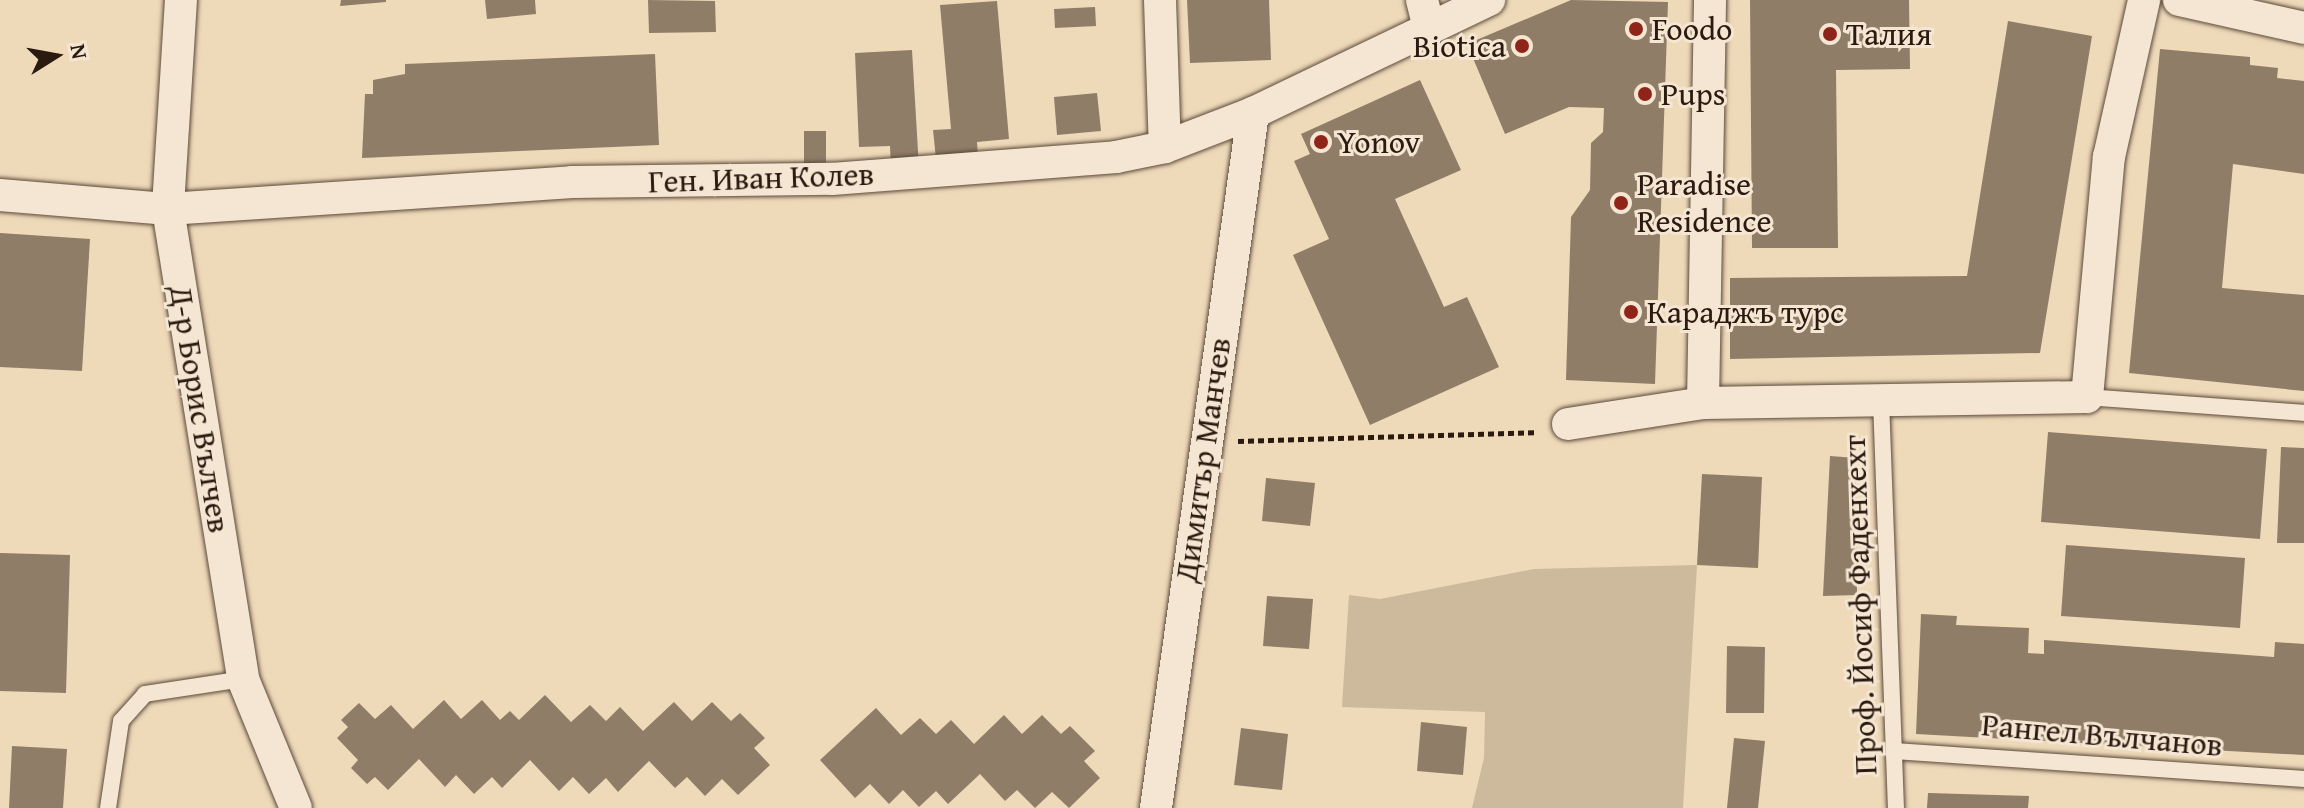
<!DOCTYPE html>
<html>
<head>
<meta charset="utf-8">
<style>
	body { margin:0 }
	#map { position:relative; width:2304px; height:808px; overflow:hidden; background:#eed9b9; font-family:"Gentium Book Plus",serif }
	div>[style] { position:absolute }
	.green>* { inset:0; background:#cdb99c }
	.building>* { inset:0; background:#907d68 }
	.path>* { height:5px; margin-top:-2.5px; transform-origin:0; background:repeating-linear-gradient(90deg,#2b1a10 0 6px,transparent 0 10px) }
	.roads { filter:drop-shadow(0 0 2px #5c4a3a) drop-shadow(0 0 2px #5c4a3a) }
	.lane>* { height:16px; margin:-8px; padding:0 8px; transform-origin:8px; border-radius:8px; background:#f4e6d2 }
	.street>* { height:32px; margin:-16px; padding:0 16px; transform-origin:16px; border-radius:16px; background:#f4e6d2 }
	.dots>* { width:22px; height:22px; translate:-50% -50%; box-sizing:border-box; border:4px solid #f4e6d2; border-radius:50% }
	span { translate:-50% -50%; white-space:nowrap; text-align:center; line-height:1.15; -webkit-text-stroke:6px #f4e6d2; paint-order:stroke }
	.poi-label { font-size:32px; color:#2b1a10 }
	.left { translate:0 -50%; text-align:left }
	.right { translate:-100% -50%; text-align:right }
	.street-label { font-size:32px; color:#2b1a10 }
	.north { position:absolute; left:16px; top:16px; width:80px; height:80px; -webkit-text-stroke:6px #f4e6d2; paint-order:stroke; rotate:79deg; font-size:22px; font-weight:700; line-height:32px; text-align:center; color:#2b1a10 }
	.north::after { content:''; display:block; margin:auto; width:28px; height:36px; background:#2b1a10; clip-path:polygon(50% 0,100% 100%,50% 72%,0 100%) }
</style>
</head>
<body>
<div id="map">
	<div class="green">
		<div style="clip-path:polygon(1697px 565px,1683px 808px,1472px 808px,1484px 758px,1485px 712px,1342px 707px,1349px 595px,1380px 599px,1534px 569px)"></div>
	</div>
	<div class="building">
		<div style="clip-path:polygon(341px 0,386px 0,386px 2px,340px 6px)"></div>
		<div style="clip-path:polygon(485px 0,535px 0,536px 14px,487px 19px)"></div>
		<div style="clip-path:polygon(648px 0,715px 1px,716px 32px,649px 33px)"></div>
		<div style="clip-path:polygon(1187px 0,1269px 0,1271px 60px,1190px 63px)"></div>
		<div style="clip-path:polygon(1571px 0,1668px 2px,1655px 384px,1566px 380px,1571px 217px,1590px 190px,1591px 143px,1603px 132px,1604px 108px,1569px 107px,1505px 134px,1467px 44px)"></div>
		<div style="clip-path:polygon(1750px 0,1909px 0,1910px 69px,1836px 70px,1838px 248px,1752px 248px)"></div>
		<div style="clip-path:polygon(997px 1px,1009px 139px,977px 142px,978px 156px,936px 159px,933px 130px,951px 129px,940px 5px)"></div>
		<div style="clip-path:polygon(1095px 7px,1096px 26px,1055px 28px,1054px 9px)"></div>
		<div style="clip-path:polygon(2008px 21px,2092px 36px,2040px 353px,1730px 359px,1730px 278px,1967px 276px)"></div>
		<div style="clip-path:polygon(2160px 49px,2250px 57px,2250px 65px,2278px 68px,2277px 78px,2304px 81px,2304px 174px,2233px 164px,2222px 288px,2304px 295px,2304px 391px,2129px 373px)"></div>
		<div style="clip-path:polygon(912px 50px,919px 168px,891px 170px,890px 146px,859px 147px,855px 53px)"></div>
		<div style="clip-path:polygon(655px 54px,659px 145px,362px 158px,365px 94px,373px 94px,373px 80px,405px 74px,405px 64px)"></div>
		<div style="clip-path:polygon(1420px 80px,1461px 170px,1395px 199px,1444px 307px,1467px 297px,1499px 367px,1370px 425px,1293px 255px,1329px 239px,1294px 161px,1310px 154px,1301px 134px)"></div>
		<div style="clip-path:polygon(1097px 93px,1101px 131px,1057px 135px,1054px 97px)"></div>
		<div style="clip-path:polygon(804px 131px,826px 131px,826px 168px,804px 168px)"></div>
		<div style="clip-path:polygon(0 233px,90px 239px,82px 371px,0 367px)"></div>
		<div style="clip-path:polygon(2048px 432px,2267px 449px,2260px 539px,2041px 522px)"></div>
		<div style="clip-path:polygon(2281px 447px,2304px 448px,2304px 543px,2277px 543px)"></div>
		<div style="clip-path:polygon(1830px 456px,1856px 458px,1857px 595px,1823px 596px)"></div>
		<div style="clip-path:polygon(1702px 474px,1762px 477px,1758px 568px,1697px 565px)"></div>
		<div style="clip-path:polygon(1266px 478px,1315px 483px,1310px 526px,1262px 521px)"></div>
		<div style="clip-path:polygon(2066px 545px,2245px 558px,2240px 628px,2061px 616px)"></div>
		<div style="clip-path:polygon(0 553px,70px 555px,66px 693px,0 691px)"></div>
		<div style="clip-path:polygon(1267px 596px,1313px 599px,1309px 649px,1263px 646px)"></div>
		<div style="clip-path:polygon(1921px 614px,1957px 616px,1956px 625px,2029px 628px,2028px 653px,2044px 654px,2044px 640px,2274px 657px,2275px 642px,2304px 644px,2304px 755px,1916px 734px)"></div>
		<div style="clip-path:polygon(1727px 646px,1765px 647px,1764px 713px,1726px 713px)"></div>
		<div style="clip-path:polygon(545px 695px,571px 722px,590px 705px,606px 721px,620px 707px,643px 731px,674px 702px,692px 721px,712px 702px,731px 721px,740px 713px,765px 738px,754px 748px,770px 765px,738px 795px,722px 779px,705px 796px,687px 777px,675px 788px,649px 761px,618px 792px,606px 778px,589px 794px,573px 777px,559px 791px,530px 760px,502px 788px,492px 777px,474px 794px,456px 775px,445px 787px,419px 759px,388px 790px,375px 777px,367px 784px,351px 768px,358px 760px,337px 738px,348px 727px,341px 720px,359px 703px,375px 719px,391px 705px,413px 729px,444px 700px,461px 719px,482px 700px,500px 720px,510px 711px,519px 720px)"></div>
		<div style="clip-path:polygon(876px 708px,901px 735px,920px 718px,936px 734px,951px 720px,974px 744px,1004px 715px,1022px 734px,1042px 715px,1061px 734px,1070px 726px,1095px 751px,1084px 761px,1100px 778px,1069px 808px,1052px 792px,1035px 808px,1017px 790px,1005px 801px,980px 774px,948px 804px,936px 791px,919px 807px,903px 790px,889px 804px,870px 784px,855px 798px,820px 760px)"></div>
		<div style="clip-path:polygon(1421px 722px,1467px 727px,1463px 775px,1417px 771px)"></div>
		<div style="clip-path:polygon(1241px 728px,1288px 734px,1282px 790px,1234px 785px)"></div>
		<div style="clip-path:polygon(1734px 738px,1765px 741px,1758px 808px,1727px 808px)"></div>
		<div style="clip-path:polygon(12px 746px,67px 749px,63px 808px,9px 808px)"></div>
		<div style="clip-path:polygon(1928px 793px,2029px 796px,2028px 808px,1927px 808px)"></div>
	</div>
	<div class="path">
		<div style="left:1238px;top:441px;width:298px;rotate:-1.7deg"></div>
	</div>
	<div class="roads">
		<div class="lane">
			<div style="left:2087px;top:397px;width:218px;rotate:4.2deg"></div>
			<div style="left:1881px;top:400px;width:408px;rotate:87.9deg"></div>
			<div style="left:1895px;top:751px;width:410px;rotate:3.9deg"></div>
			<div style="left:108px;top:808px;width:88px;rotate:-81.5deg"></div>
			<div style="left:121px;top:721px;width:36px;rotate:-48deg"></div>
			<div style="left:145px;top:694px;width:99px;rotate:-8.7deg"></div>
		</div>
		<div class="street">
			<div style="left:181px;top:0;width:209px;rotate:93.6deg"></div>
			<div style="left:168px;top:209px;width:476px;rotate:80.9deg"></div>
			<div style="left:243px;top:679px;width:139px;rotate:67.7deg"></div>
			<div style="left:1160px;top:0;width:147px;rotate:88.1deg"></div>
			<div style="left:1422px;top:0;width:30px;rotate:76deg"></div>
			<div style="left:2179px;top:0;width:128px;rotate:12.6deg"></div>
			<div style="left:0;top:195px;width:169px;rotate:4.8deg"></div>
			<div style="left:168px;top:209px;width:405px;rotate:-3.8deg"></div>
			<div style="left:572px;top:182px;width:260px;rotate:-0.7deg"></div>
			<div style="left:832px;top:179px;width:285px;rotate:-4.4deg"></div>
			<div style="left:1116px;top:157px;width:50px;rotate:-11.5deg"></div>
			<div style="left:1165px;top:147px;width:94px;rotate:-21.1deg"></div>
			<div style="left:1253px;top:113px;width:262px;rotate:-25.6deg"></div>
			<div style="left:1703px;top:403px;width:403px;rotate:-89deg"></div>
			<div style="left:1568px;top:424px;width:137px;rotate:-8.8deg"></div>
			<div style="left:1703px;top:403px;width:384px;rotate:-0.9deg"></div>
			<div style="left:2087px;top:397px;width:241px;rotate:-84.8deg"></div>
			<div style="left:2109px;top:157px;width:161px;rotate:-77.4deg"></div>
			<div style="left:1156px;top:808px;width:702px;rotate:-82.05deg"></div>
		</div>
	</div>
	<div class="dots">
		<div style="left:1636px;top:29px;background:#8f2418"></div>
		<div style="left:1830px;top:34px;background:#8f2418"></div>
		<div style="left:1522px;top:46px;background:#8f2418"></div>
		<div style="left:1645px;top:94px;background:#8f2418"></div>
		<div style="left:1321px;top:142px;background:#8f2418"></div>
		<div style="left:1621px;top:203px;background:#8f2418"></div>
		<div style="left:1631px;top:312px;background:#8f2418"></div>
	</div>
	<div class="poi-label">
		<span class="left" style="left:1652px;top:29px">Foodo</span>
		<span class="left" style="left:1846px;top:34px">Талия</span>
		<span class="right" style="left:1506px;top:46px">Biotica</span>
		<span class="left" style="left:1661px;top:94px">Pups</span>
		<span class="left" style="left:1337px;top:142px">Yonov</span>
		<span class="left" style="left:1637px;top:203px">Paradise<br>Residence</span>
		<span class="left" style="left:1647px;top:312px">Караджъ турс</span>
	</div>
	<div class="street-label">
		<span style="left:761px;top:178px;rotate:-2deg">Ген. Иван Колев</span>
		<span style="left:200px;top:409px;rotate:81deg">Д-р Борис Вълчев</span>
		<span style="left:1203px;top:460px;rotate:-82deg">Димитър Манчев</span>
		<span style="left:1860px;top:605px;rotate:-92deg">Проф. Йосиф Фаденхехт</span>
		<span style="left:2102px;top:735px;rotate:5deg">Рангел Вълчанов</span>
	</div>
	<div class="north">N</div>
</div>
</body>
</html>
